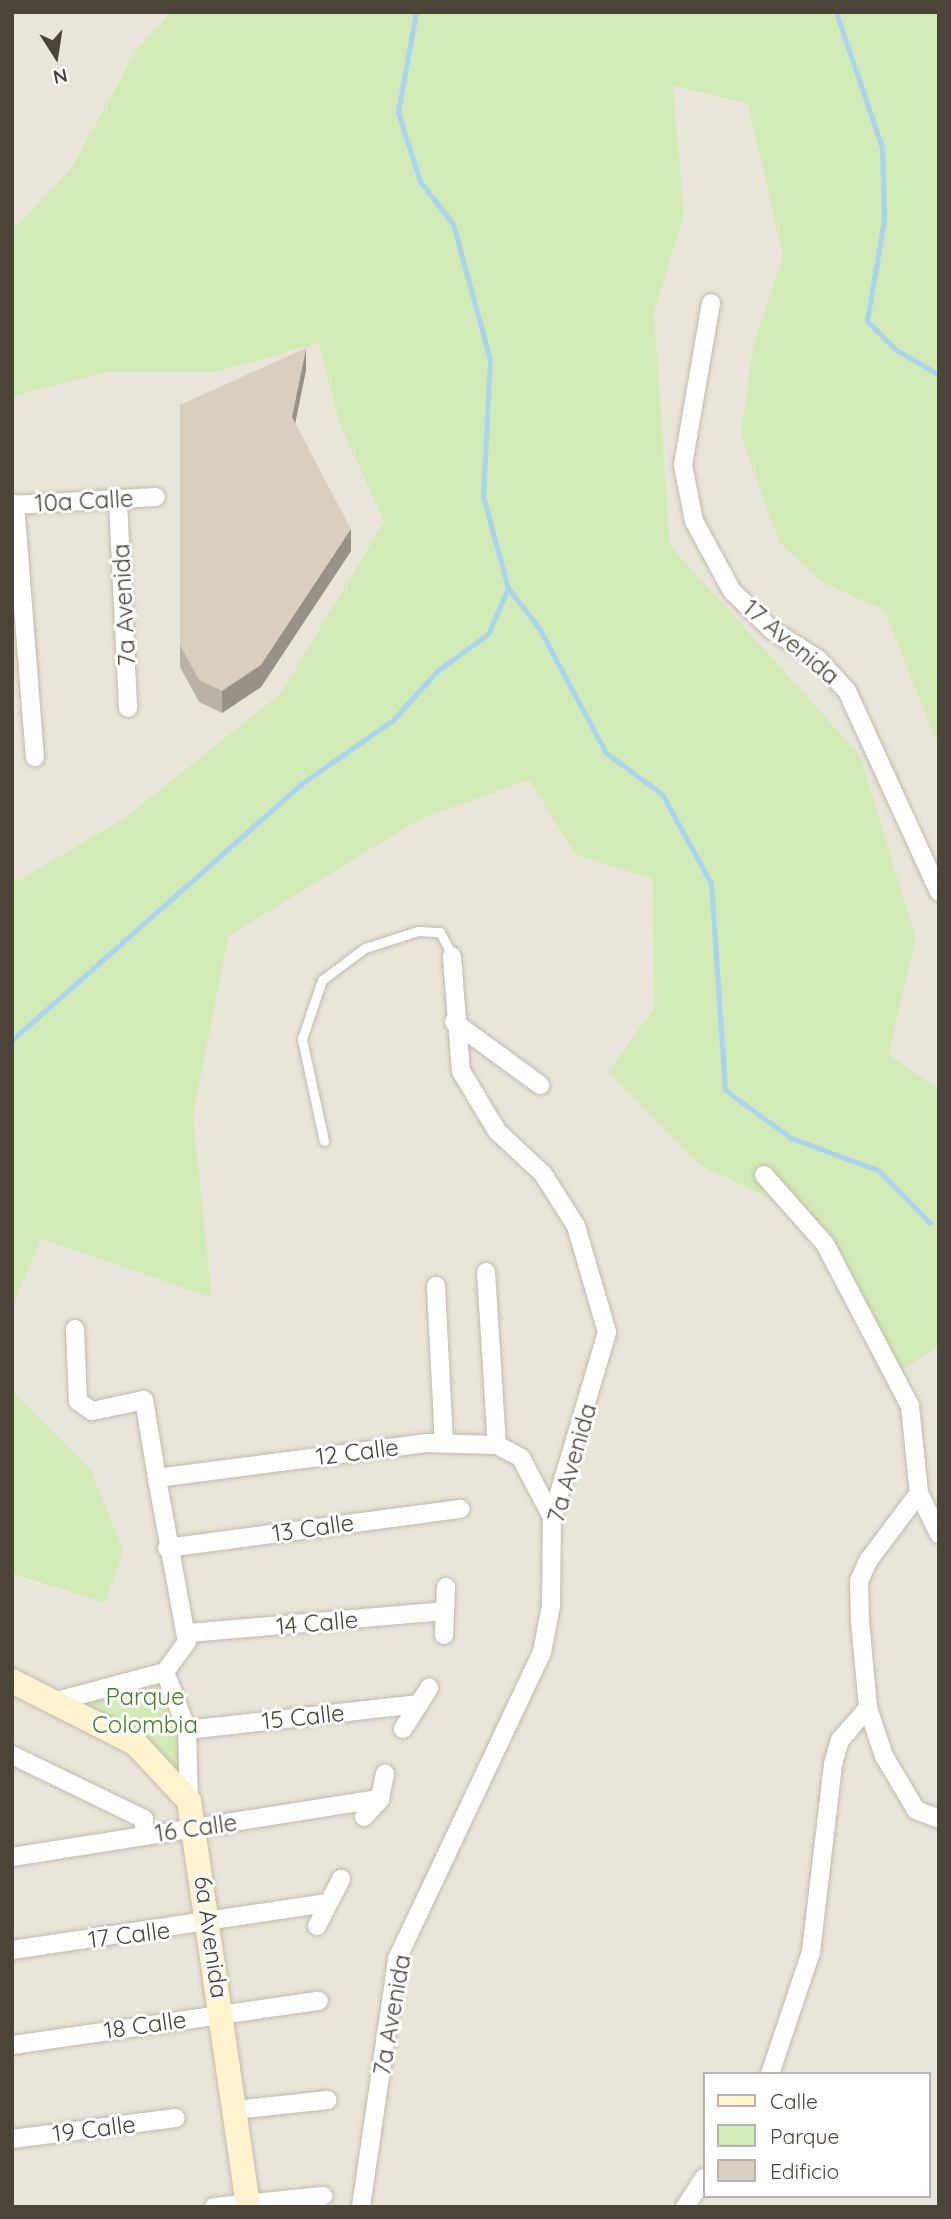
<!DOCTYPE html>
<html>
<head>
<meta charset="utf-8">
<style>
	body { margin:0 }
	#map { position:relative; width:951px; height:2219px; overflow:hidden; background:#f6f3ec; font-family:Quicksand,sans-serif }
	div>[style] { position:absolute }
	.residential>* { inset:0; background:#eae5da }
	.green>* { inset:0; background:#d2eab5 }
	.stream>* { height:5px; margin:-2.5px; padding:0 2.5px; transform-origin:2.5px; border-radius:2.5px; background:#a9d4f2 }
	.roads { filter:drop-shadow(0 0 2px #c2bbae) drop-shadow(0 0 2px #c2bbae) }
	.service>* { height:9px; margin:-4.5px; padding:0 4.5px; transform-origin:4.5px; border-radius:4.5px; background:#fff }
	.minor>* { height:18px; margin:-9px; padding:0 9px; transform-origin:9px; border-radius:9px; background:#fff }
	.secondary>* { height:24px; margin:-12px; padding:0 12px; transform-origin:12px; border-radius:12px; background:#fff3cd }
	.wall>* { inset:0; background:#bab2a6 }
	.shaded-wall>* { inset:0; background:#979187 }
	.building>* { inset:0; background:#d8cfc1 }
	span { translate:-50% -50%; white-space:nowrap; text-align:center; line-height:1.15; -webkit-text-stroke:6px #fff; paint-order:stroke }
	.street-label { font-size:24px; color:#4b4439 }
	.park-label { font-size:24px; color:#4a7f2a }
	.frame { position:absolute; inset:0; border:14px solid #4b4439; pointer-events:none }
	.legend { position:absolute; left:703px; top:2072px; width:228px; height:126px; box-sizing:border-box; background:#fff; border:2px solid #b7b4b0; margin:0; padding:9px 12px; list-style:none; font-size:21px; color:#4b4439 }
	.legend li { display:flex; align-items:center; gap:14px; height:35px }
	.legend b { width:35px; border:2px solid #b7b4b0 }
	.north { position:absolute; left:21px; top:21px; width:70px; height:70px; -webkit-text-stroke:5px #fff; paint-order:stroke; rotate:168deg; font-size:19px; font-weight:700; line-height:28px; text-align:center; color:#4b4439 }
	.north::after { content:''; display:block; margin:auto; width:24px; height:32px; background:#4b4439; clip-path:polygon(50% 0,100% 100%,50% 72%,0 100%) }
</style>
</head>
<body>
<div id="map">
	<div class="residential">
		<div style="clip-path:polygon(12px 12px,171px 12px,137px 49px,71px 168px,12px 231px)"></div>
		<div style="clip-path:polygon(673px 86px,749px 105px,783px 256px,753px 346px,823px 583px,884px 610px,939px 748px,939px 1090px,889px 1054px,916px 938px,860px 755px,670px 545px,654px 312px,684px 215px)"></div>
		<div style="clip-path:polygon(319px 343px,340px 425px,384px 522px,280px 694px,126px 817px,12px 884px,12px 397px,106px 372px,217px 372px)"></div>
		<div style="clip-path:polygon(evenodd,529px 779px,576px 855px,652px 879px,655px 1007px,804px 1214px,900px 1371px,939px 1346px,939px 2207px,12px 2207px,12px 1575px,105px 1603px,48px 1432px,12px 1391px,12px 1307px,40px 1239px,212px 1298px,193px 1116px,229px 936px,422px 818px,529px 779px,704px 2074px,928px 2074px,928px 2196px,704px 2196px,704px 2074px)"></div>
	</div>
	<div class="green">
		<div style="clip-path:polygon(171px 12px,939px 12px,939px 748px,884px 610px,823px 583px,779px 542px,741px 435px,753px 346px,783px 256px,748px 104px,673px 86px,684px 215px,654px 312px,670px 545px,860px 755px,916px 938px,889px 1054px,939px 1090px,939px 1346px,900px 1372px,804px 1214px,701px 1166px,608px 1072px,655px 1007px,652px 879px,576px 855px,529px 780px,422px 818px,229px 936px,193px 1116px,212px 1298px,41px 1239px,12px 1307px,12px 884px,126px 817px,280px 694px,384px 522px,340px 425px,319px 343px,217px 372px,106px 372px,12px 397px,12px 231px,71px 168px,137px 49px)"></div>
		<div style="clip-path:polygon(12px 1391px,91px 1470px,123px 1551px,105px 1603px,12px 1574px)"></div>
		<div style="clip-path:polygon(165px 1672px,188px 1736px,190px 1795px,57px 1704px)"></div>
	</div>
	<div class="stream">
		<div style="left:416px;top:12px;width:102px;rotate:100.2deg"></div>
		<div style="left:398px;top:112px;width:72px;rotate:72.3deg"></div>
		<div style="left:420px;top:181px;width:54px;rotate:52.5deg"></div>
		<div style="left:453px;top:224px;width:140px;rotate:74.7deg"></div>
		<div style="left:490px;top:359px;width:137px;rotate:92.9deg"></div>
		<div style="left:483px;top:496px;width:95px;rotate:74.8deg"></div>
		<div style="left:508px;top:588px;width:51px;rotate:52.2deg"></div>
		<div style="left:539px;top:628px;width:142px;rotate:61.8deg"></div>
		<div style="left:606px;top:753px;width:69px;rotate:36.2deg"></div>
		<div style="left:662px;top:794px;width:102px;rotate:61.2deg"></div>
		<div style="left:711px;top:883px;width:207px;rotate:86.1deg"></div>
		<div style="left:725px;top:1090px;width:82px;rotate:36deg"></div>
		<div style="left:791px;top:1138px;width:93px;rotate:20.2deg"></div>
		<div style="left:878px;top:1170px;width:74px;rotate:45.5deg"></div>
		<div style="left:836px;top:12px;width:143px;rotate:71.2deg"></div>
		<div style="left:882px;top:147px;width:73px;rotate:88.4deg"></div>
		<div style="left:884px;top:220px;width:102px;rotate:99.6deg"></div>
		<div style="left:867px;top:321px;width:40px;rotate:45deg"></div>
		<div style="left:895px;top:349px;width:51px;rotate:30.6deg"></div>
		<div style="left:12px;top:1040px;width:386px;rotate:-41.5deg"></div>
		<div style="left:301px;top:784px;width:112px;rotate:-34.8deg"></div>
		<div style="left:393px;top:720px;width:66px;rotate:-48.1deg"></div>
		<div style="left:437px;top:671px;width:63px;rotate:-36deg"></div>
		<div style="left:488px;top:634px;width:50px;rotate:-66.5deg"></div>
	</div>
	<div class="roads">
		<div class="service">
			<div style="left:324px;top:1141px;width:104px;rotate:-102.2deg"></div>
			<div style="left:302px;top:1039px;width:62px;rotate:-71.3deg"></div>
			<div style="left:322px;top:980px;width:54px;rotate:-36.7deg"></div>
			<div style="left:365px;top:948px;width:56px;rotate:-17.8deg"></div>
			<div style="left:418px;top:931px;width:22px;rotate:3deg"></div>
			<div style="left:440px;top:932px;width:27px;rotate:63deg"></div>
		</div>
		<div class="minor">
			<div style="left:711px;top:303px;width:164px;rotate:99.8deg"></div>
			<div style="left:683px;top:465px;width:57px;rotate:78.9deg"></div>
			<div style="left:694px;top:521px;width:80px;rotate:61.5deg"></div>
			<div style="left:732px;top:591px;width:56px;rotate:44.3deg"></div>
			<div style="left:772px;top:630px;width:54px;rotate:32.2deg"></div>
			<div style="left:818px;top:659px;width:43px;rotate:47.8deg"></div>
			<div style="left:847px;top:691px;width:221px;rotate:65.4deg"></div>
			<div style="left:118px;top:502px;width:206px;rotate:87.2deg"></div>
			<div style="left:15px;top:504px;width:254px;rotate:85.5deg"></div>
			<div style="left:12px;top:505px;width:144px;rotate:-3.2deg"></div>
			<div style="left:454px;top:1022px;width:107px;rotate:36.2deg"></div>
			<div style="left:764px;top:1175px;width:92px;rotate:48.5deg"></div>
			<div style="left:825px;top:1244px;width:183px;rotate:62.3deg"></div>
			<div style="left:910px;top:1406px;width:87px;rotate:84.1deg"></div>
			<div style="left:919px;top:1493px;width:46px;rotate:64deg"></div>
			<div style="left:486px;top:1272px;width:173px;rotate:86.4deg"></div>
			<div style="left:436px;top:1286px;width:158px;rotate:87.1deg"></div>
			<div style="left:75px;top:1329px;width:72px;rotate:87.6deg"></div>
			<div style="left:78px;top:1401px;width:17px;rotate:36deg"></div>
			<div style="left:92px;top:1411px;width:53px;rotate:-11.9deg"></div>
			<div style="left:144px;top:1400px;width:79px;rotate:80.5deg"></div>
			<div style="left:157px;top:1478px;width:271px;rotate:-7.4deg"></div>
			<div style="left:426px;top:1443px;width:71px;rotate:1.6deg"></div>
			<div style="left:497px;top:1445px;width:27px;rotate:28deg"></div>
			<div style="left:521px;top:1458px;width:67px;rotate:62.3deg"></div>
			<div style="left:919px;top:1493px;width:85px;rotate:126.9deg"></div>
			<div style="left:868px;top:1561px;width:22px;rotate:114deg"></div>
			<div style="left:859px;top:1581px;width:40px;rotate:88.6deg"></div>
			<div style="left:860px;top:1621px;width:87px;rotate:84.7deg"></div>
			<div style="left:868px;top:1708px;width:51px;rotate:71.6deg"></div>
			<div style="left:884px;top:1756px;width:63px;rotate:59.3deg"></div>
			<div style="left:916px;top:1810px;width:25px;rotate:21deg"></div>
			<div style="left:167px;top:1548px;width:296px;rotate:-7.6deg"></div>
			<div style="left:189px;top:1633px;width:256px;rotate:-4.9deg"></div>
			<div style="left:444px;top:1635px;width:48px;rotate:-87.6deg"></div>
			<div style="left:165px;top:1672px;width:62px;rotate:69.2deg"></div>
			<div style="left:187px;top:1730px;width:71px;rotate:88.4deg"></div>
			<div style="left:53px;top:1702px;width:116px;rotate:-15deg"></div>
			<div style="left:165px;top:1672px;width:37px;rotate:-54deg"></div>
			<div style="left:187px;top:1642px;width:167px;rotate:-100.4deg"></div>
			<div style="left:403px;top:1729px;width:49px;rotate:-57.6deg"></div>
			<div style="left:187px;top:1730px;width:234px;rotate:-6.4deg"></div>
			<div style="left:12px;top:1755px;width:147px;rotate:25.9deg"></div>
			<div style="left:144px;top:1819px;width:16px;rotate:90deg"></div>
			<div style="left:364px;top:1817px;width:24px;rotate:-48deg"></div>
			<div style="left:380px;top:1799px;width:26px;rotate:-79deg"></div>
			<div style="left:12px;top:1857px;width:373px;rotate:-9deg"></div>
			<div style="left:317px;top:1926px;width:53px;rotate:-62.9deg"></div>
			<div style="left:12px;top:1950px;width:319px;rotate:-8.5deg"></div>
			<div style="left:12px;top:2045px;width:310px;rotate:-8.2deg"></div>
			<div style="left:770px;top:2074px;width:129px;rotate:-71.4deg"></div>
			<div style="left:811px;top:1952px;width:189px;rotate:-83.3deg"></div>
			<div style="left:833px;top:1764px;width:25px;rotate:-74deg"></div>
			<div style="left:840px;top:1740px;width:43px;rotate:-48.8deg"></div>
			<div style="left:235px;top:2110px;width:93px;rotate:-6.2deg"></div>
			<div style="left:12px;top:2139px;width:165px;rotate:-7.3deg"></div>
			<div style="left:214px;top:2207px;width:110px;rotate:-5.8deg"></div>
			<div style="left:361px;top:2207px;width:251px;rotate:-81.7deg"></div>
			<div style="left:397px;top:1959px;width:340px;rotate:-64.7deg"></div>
			<div style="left:542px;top:1652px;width:47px;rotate:-78.9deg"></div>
			<div style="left:551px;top:1606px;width:89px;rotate:-89.4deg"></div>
			<div style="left:552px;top:1517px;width:193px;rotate:-73.4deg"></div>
			<div style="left:607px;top:1332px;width:110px;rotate:-106.3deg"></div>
			<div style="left:576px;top:1226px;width:62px;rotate:-122.4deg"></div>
			<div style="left:543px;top:1174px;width:63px;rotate:-136.9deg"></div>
			<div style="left:497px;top:1131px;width:70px;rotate:-121deg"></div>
			<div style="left:461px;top:1071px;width:115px;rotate:-94.5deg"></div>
			<div style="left:685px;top:2207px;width:35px;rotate:-57deg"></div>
		</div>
		<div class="secondary">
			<div style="left:12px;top:1681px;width:139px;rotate:26.9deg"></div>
			<div style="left:136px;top:1744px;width:78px;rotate:47.1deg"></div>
			<div style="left:189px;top:1801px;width:410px;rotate:81.7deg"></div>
		</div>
	</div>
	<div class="wall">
		<div style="clip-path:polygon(306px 370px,295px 423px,351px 551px,261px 687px,222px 713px,199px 702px,180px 667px,180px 405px)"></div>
	</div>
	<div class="shaded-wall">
		<div style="clip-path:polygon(306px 348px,306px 370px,292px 439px,292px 417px)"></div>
		<div style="clip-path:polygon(351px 529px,351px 551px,261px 687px,222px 713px,222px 691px)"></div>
	</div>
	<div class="building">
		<div style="clip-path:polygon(306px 348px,292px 417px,351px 529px,261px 665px,222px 691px,199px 680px,180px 645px,180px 405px)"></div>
	</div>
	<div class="street-label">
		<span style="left:84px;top:501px;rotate:-3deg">10a Calle</span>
		<span style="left:124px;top:605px;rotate:-93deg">7a Avenida</span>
		<span style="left:791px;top:642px;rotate:40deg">17 Avenida</span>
		<span style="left:357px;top:1452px;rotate:-7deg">12 Calle</span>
		<span style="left:572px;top:1463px;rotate:-74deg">7a Avenida</span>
		<span style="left:313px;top:1528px;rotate:-8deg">13 Calle</span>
		<span style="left:317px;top:1623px;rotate:-5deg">14 Calle</span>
		<span style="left:303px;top:1717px;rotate:-6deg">15 Calle</span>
		<span style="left:196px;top:1828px;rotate:-8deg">16 Calle</span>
		<span style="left:129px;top:1935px;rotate:-7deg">17 Calle</span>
		<span style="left:211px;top:1937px;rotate:82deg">6a Avenida</span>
		<span style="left:392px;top:2015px;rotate:-80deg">7a Avenida</span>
		<span style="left:145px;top:2025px;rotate:-8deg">18 Calle</span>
		<span style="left:94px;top:2129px;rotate:-7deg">19 Calle</span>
	</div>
	<div class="park-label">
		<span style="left:145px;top:1711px">Parque<br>Colombia</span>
	</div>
	<div class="frame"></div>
	<ul class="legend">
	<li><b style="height:9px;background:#fff3cd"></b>Calle</li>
	<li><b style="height:19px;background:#d2eab5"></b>Parque</li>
	<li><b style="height:19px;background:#d8cfc1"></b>Edificio</li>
	</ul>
	<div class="north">N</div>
</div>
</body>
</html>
